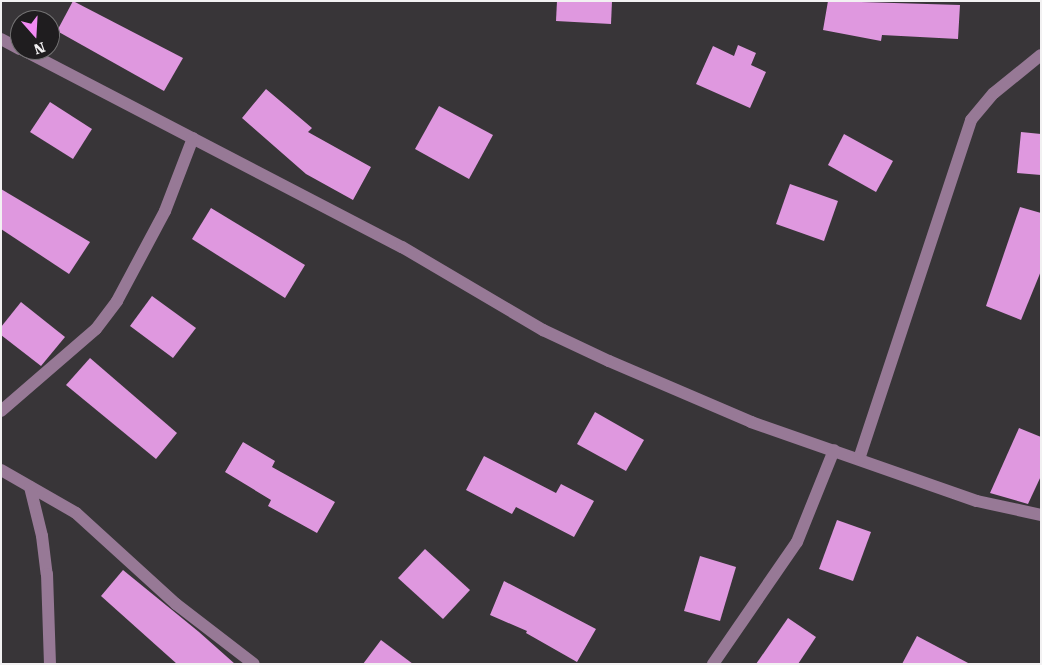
<!DOCTYPE html>
<html>
<head>
<meta charset="utf-8">
<style>
	body { margin:0 }
	#map { position:relative; width:1042px; height:665px; overflow:hidden; background:#383538; font-family:"Roboto Serif",serif }
	div>[style] { position:absolute }
	.building>* { inset:0; background:#df98df }
	.minor>* { height:12px; margin:-6px; padding:0 6px; transform-origin:6px; border-radius:6px; background:#977996 }
	span { translate:-50% -50%; white-space:nowrap; text-align:center; line-height:1.15; -webkit-text-stroke:5px #1f1d1f; paint-order:stroke }
	.frame { position:absolute; inset:0; border:2px solid #f2f1f2; pointer-events:none }
	.north { position:absolute; left:10px; top:10px; width:50px; height:50px; box-sizing:border-box; background:#1f1d1f; border:1px solid #737273; border-radius:50%; rotate:161deg; font-size:14px; font-weight:700; line-height:20px; text-align:center; color:#f2f1f2 }
	.north::after { content:''; display:block; margin:auto; width:18px; height:22px; background:#f28af3; clip-path:polygon(50% 0,100% 100%,50% 72%,0 100%) }
</style>
</head>
<body>
<div id="map">
	<div class="building">
		<div style="clip-path:polygon(73px 1px,183px 58px,164px 91px,57px 31px)"></div>
		<div style="clip-path:polygon(557px 1px,612px 1px,611px 24px,556px 21px)"></div>
		<div style="clip-path:polygon(828px 1px,960px 5px,958px 39px,882px 35px,881px 41px,823px 30px)"></div>
		<div style="clip-path:polygon(738px 45px,756px 53px,751px 65px,766px 72px,750px 108px,696px 84px,713px 46px,734px 56px)"></div>
		<div style="clip-path:polygon(266px 89px,312px 128px,308px 132px,371px 167px,353px 200px,306px 174px,242px 118px)"></div>
		<div style="clip-path:polygon(50px 102px,92px 129px,73px 159px,30px 132px)"></div>
		<div style="clip-path:polygon(439px 106px,493px 135px,469px 179px,415px 149px)"></div>
		<div style="clip-path:polygon(1021px 132px,1041px 134px,1041px 175px,1017px 173px)"></div>
		<div style="clip-path:polygon(844px 134px,893px 161px,876px 192px,828px 165px)"></div>
		<div style="clip-path:polygon(790px 184px,838px 201px,824px 241px,776px 224px)"></div>
		<div style="clip-path:polygon(1px 189px,90px 242px,69px 274px,1px 229px)"></div>
		<div style="clip-path:polygon(1020px 207px,1041px 213px,1041px 271px,1021px 320px,986px 306px)"></div>
		<div style="clip-path:polygon(211px 208px,305px 265px,285px 298px,192px 239px)"></div>
		<div style="clip-path:polygon(152px 296px,196px 328px,173px 358px,130px 326px)"></div>
		<div style="clip-path:polygon(21px 302px,65px 337px,41px 366px,1px 335px,1px 327px)"></div>
		<div style="clip-path:polygon(90px 358px,177px 433px,156px 459px,66px 385px)"></div>
		<div style="clip-path:polygon(595px 412px,644px 440px,626px 471px,577px 444px)"></div>
		<div style="clip-path:polygon(1019px 428px,1041px 437px,1041px 476px,1028px 504px,990px 493px)"></div>
		<div style="clip-path:polygon(243px 442px,275px 461px,272px 467px,335px 502px,317px 533px,268px 506px,271px 500px,225px 472px)"></div>
		<div style="clip-path:polygon(484px 456px,556px 493px,561px 484px,594px 501px,574px 537px,516px 507px,512px 514px,466px 490px)"></div>
		<div style="clip-path:polygon(837px 520px,871px 532px,853px 581px,819px 569px)"></div>
		<div style="clip-path:polygon(425px 549px,470px 590px,443px 619px,398px 578px)"></div>
		<div style="clip-path:polygon(700px 556px,736px 567px,720px 621px,684px 611px)"></div>
		<div style="clip-path:polygon(123px 570px,199px 632px,235px 664px,177px 664px,101px 596px)"></div>
		<div style="clip-path:polygon(504px 581px,596px 629px,577px 662px,526px 633px,527px 631px,490px 615px)"></div>
		<div style="clip-path:polygon(788px 618px,816px 637px,798px 664px,756px 664px)"></div>
		<div style="clip-path:polygon(917px 636px,970px 664px,902px 664px)"></div>
		<div style="clip-path:polygon(381px 640px,413px 664px,363px 664px)"></div>
	</div>
	<div class="minor">
		<div style="left:1px;top:39px;width:21px;rotate:28deg"></div>
		<div style="left:23px;top:50px;width:427px;rotate:27.5deg"></div>
		<div style="left:402px;top:247px;width:164px;rotate:30.5deg"></div>
		<div style="left:543px;top:330px;width:73px;rotate:25.2deg"></div>
		<div style="left:609px;top:361px;width:155px;rotate:23.2deg"></div>
		<div style="left:751px;top:422px;width:239px;rotate:19.3deg"></div>
		<div style="left:977px;top:501px;width:66px;rotate:12.3deg"></div>
		<div style="left:1px;top:411px;width:125px;rotate:-40.8deg"></div>
		<div style="left:96px;top:329px;width:35px;rotate:-53deg"></div>
		<div style="left:117px;top:301px;width:102px;rotate:-61.9deg"></div>
		<div style="left:165px;top:211px;width:78px;rotate:-69deg"></div>
		<div style="left:859px;top:459px;width:357px;rotate:-71.7deg"></div>
		<div style="left:971px;top:120px;width:35px;rotate:-50deg"></div>
		<div style="left:994px;top:93px;width:60px;rotate:-39deg"></div>
		<div style="left:1px;top:470px;width:86px;rotate:29.8deg"></div>
		<div style="left:76px;top:513px;width:135px;rotate:42.3deg"></div>
		<div style="left:176px;top:604px;width:98px;rotate:37.6deg"></div>
		<div style="left:30px;top:487px;width:50px;rotate:76.2deg"></div>
		<div style="left:42px;top:536px;width:38px;rotate:83deg"></div>
		<div style="left:47px;top:574px;width:90px;rotate:88.1deg"></div>
		<div style="left:713px;top:664px;width:148px;rotate:-55.5deg"></div>
		<div style="left:797px;top:542px;width:99px;rotate:-68.1deg"></div>
	</div>
	<div class="frame"></div>
	<div class="north">N</div>
</div>
</body>
</html>
